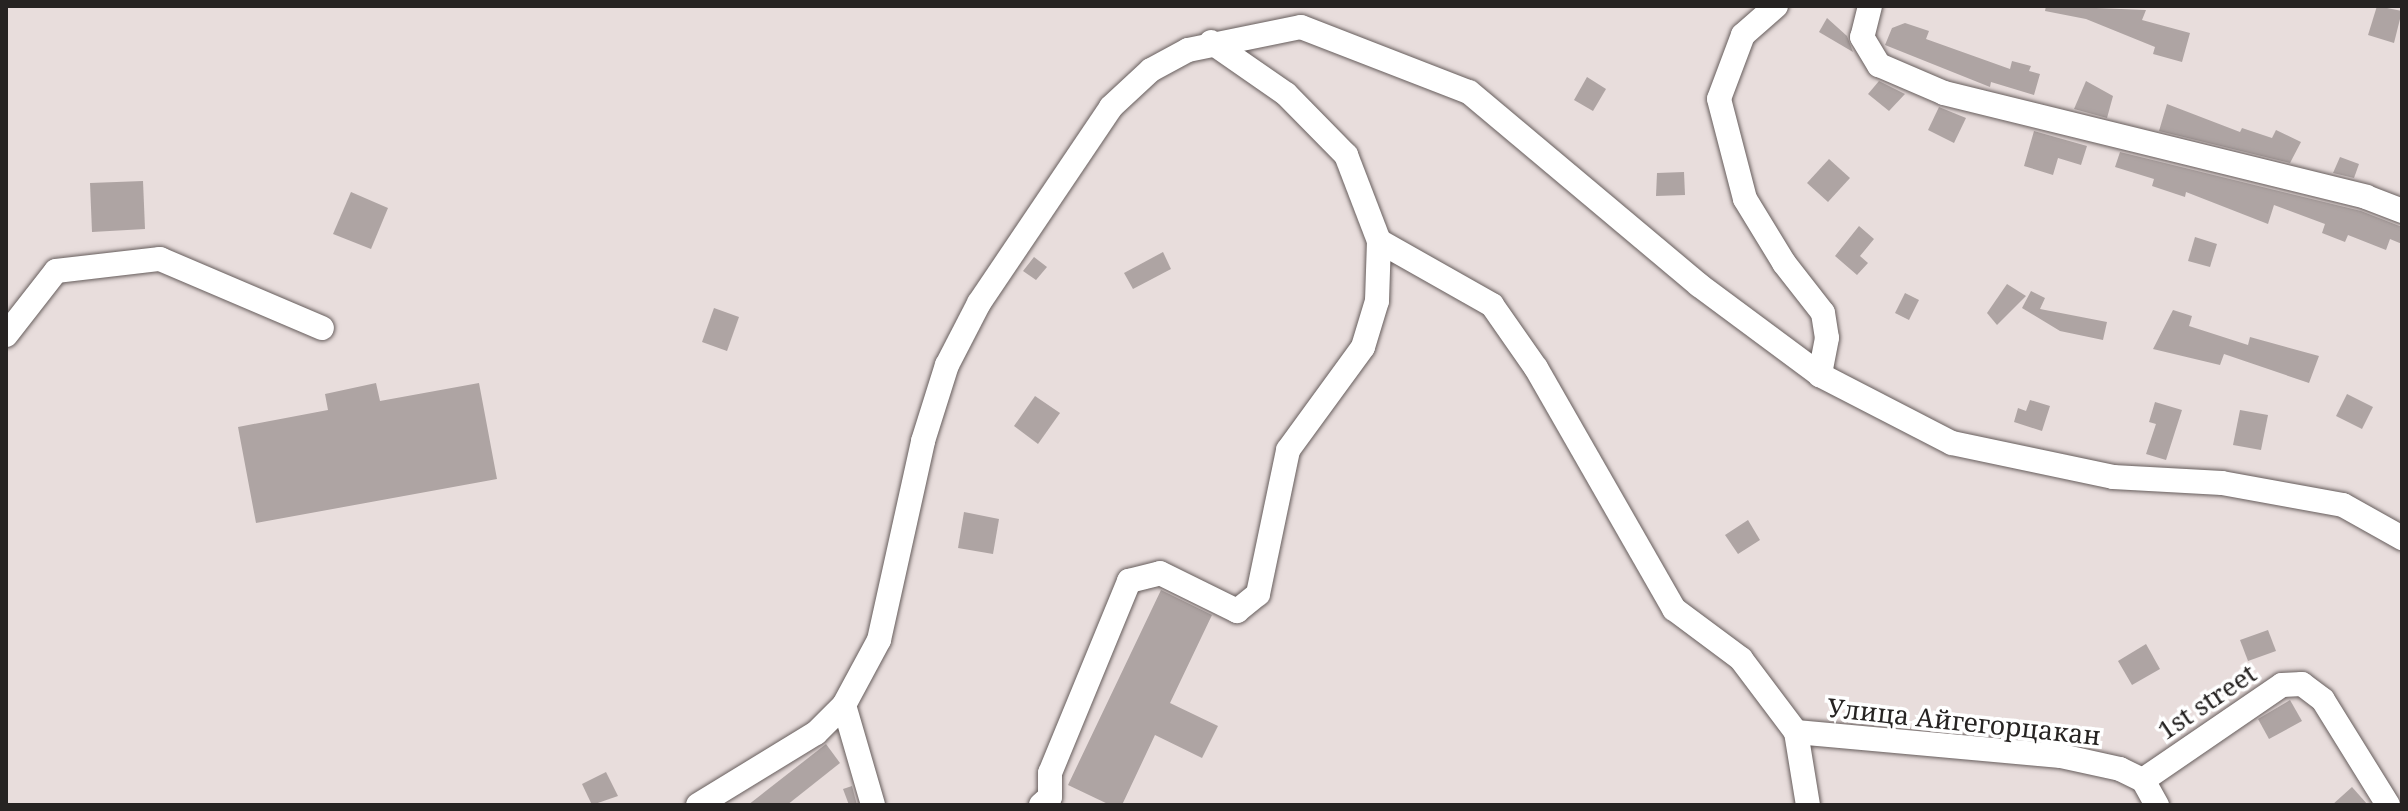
<!DOCTYPE html>
<html>
<head>
<meta charset="utf-8">
<style>
	body { margin:0 }
	#map { position:relative; width:2408px; height:811px; overflow:hidden; background:#e8dddc; font-family:"Noto Serif",serif }
	div>[style] { position:absolute }
	.building>* { inset:0; background:#aea4a3 }
	.roads { filter:drop-shadow(0 0 2px #665d5c) drop-shadow(0 0 2px #665d5c) }
	.minor>* { height:24px; margin:-12px; padding:0 12px; transform-origin:12px; border-radius:12px; background:#fff }
	span { translate:-50% -50%; white-space:nowrap; text-align:center; line-height:1.15; -webkit-text-stroke:7px #fff; paint-order:stroke }
	.street-label { font-size:26px; color:#262322 }
	.frame { position:absolute; inset:0; border:8px solid #262322; pointer-events:none }
</style>
</head>
<body>
<div id="map">
	<div class="building">
		<div style="clip-path:polygon(2046px 6px,2146px 10px,2142px 20px,2190px 33px,2182px 62px,2153px 54px,2155px 47px,2086px 19px,2045px 11px)"></div>
		<div style="clip-path:polygon(2377px 6px,2402px 11px,2394px 43px,2368px 35px)"></div>
		<div style="clip-path:polygon(1827px 18px,1847px 36px,1853px 52px,1819px 32px)"></div>
		<div style="clip-path:polygon(1905px 23px,1929px 31px,1926px 39px,2010px 69px,2012px 61px,2031px 66px,2029px 71px,2040px 74px,2034px 95px,1991px 82px,1990px 87px,1885px 45px,1892px 28px)"></div>
		<div style="clip-path:polygon(1587px 77px,1606px 89px,1593px 111px,1574px 100px)"></div>
		<div style="clip-path:polygon(1879px 81px,1905px 94px,1889px 111px,1868px 94px)"></div>
		<div style="clip-path:polygon(2086px 81px,2113px 96px,2107px 118px,2074px 109px)"></div>
		<div style="clip-path:polygon(2167px 104px,2240px 132px,2242px 128px,2272px 138px,2276px 130px,2301px 142px,2290px 163px,2159px 131px)"></div>
		<div style="clip-path:polygon(1939px 107px,1966px 118px,1954px 143px,1928px 130px)"></div>
		<div style="clip-path:polygon(2034px 131px,2087px 146px,2081px 165px,2058px 158px,2053px 175px,2024px 166px)"></div>
		<div style="clip-path:polygon(2120px 152px,2361px 211px,2402px 227px,2402px 244px,2390px 239px,2386px 250px,2348px 235px,2345px 242px,2322px 233px,2325px 224px,2274px 205px,2268px 224px,2186px 192px,2185px 197px,2152px 186px,2154px 179px,2115px 167px)"></div>
		<div style="clip-path:polygon(2340px 157px,2359px 164px,2354px 178px,2333px 173px)"></div>
		<div style="clip-path:polygon(1829px 159px,1850px 178px,1828px 202px,1807px 183px)"></div>
		<div style="clip-path:polygon(1684px 172px,1685px 195px,1656px 196px,1657px 173px)"></div>
		<div style="clip-path:polygon(143px 181px,145px 229px,92px 232px,90px 183px)"></div>
		<div style="clip-path:polygon(351px 192px,388px 208px,371px 249px,333px 234px)"></div>
		<div style="clip-path:polygon(1859px 226px,1874px 239px,1860px 256px,1868px 263px,1857px 275px,1835px 256px)"></div>
		<div style="clip-path:polygon(2195px 237px,2217px 244px,2210px 267px,2188px 261px)"></div>
		<div style="clip-path:polygon(1163px 252px,1171px 269px,1133px 289px,1124px 273px)"></div>
		<div style="clip-path:polygon(1034px 257px,1047px 267px,1036px 280px,1023px 271px)"></div>
		<div style="clip-path:polygon(2007px 284px,2026px 296px,1997px 325px,1987px 313px)"></div>
		<div style="clip-path:polygon(2031px 291px,2045px 298px,2040px 309px,2107px 322px,2103px 340px,2060px 331px,2022px 308px)"></div>
		<div style="clip-path:polygon(1905px 293px,1919px 300px,1909px 320px,1895px 313px)"></div>
		<div style="clip-path:polygon(714px 308px,739px 317px,727px 351px,702px 342px)"></div>
		<div style="clip-path:polygon(2173px 310px,2192px 316px,2189px 326px,2248px 345px,2250px 337px,2319px 356px,2309px 383px,2224px 354px,2220px 365px,2153px 349px)"></div>
		<div style="clip-path:polygon(376px 383px,380px 401px,479px 383px,497px 479px,256px 523px,238px 427px,328px 410px,325px 394px)"></div>
		<div style="clip-path:polygon(2347px 394px,2373px 407px,2362px 429px,2336px 416px)"></div>
		<div style="clip-path:polygon(1035px 396px,1060px 413px,1038px 444px,1014px 426px)"></div>
		<div style="clip-path:polygon(2030px 400px,2050px 406px,2042px 431px,2014px 422px,2018px 408px,2026px 411px)"></div>
		<div style="clip-path:polygon(2155px 402px,2182px 410px,2166px 460px,2146px 454px,2156px 424px,2149px 422px)"></div>
		<div style="clip-path:polygon(2240px 410px,2268px 415px,2261px 450px,2233px 445px)"></div>
		<div style="clip-path:polygon(964px 512px,999px 519px,993px 554px,958px 548px)"></div>
		<div style="clip-path:polygon(1748px 520px,1760px 540px,1738px 554px,1725px 535px)"></div>
		<div style="clip-path:polygon(1161px 590px,1212px 615px,1170px 703px,1218px 726px,1202px 758px,1155px 735px,1122px 805px,1110px 805px,1068px 785px)"></div>
		<div style="clip-path:polygon(2268px 630px,2276px 651px,2248px 661px,2240px 640px)"></div>
		<div style="clip-path:polygon(2146px 644px,2160px 669px,2132px 685px,2118px 661px)"></div>
		<div style="clip-path:polygon(2290px 700px,2302px 721px,2269px 739px,2258px 719px)"></div>
		<div style="clip-path:polygon(826px 744px,840px 763px,787px 805px,748px 805px)"></div>
		<div style="clip-path:polygon(606px 772px,618px 796px,592px 805px,582px 784px)"></div>
		<div style="clip-path:polygon(852px 786px,857px 805px,849px 805px,843px 789px)"></div>
		<div style="clip-path:polygon(2352px 787px,2368px 805px,2332px 805px)"></div>
	</div>
	<div class="roads">
		<div class="minor">
			<div style="left:1776px;top:6px;width:44px;rotate:138.7deg"></div>
			<div style="left:1743px;top:35px;width:68px;rotate:110.6deg"></div>
			<div style="left:1719px;top:99px;width:103px;rotate:75.4deg"></div>
			<div style="left:1745px;top:199px;width:75px;rotate:58.6deg"></div>
			<div style="left:1784px;top:263px;width:63px;rotate:52deg"></div>
			<div style="left:1823px;top:313px;width:25px;rotate:81deg"></div>
			<div style="left:1827px;top:338px;width:38px;rotate:101deg"></div>
			<div style="left:1870px;top:6px;width:32px;rotate:104deg"></div>
			<div style="left:1862px;top:37px;width:33px;rotate:59deg"></div>
			<div style="left:1879px;top:65px;width:71px;rotate:23.3deg"></div>
			<div style="left:1944px;top:93px;width:435px;rotate:13.8deg"></div>
			<div style="left:2366px;top:197px;width:39px;rotate:21deg"></div>
			<div style="left:1211px;top:42px;width:91px;rotate:34.7deg"></div>
			<div style="left:1286px;top:94px;width:86px;rotate:45.5deg"></div>
			<div style="left:1346px;top:155px;width:92px;rotate:69deg"></div>
			<div style="left:1379px;top:241px;width:130px;rotate:29.5deg"></div>
			<div style="left:1492px;top:305px;width:77px;rotate:55.1deg"></div>
			<div style="left:1536px;top:368px;width:278px;rotate:60.2deg"></div>
			<div style="left:1674px;top:609px;width:84px;rotate:36.7deg"></div>
			<div style="left:1741px;top:659px;width:91px;rotate:53deg"></div>
			<div style="left:1796px;top:732px;width:74px;rotate:80.7deg"></div>
			<div style="left:6px;top:335px;width:81px;rotate:-52deg"></div>
			<div style="left:56px;top:271px;width:105px;rotate:-6.6deg"></div>
			<div style="left:160px;top:259px;width:176px;rotate:23.1deg"></div>
			<div style="left:844px;top:705px;width:104px;rotate:73.8deg"></div>
			<div style="left:1796px;top:732px;width:266px;rotate:5.2deg"></div>
			<div style="left:2061px;top:756px;width:60px;rotate:12.4deg"></div>
			<div style="left:2120px;top:769px;width:25px;rotate:26deg"></div>
			<div style="left:2143px;top:780px;width:29px;rotate:61deg"></div>
			<div style="left:2143px;top:780px;width:168px;rotate:-34.4deg"></div>
			<div style="left:2282px;top:685px;width:20px;rotate:-3deg"></div>
			<div style="left:2302px;top:684px;width:26px;rotate:37deg"></div>
			<div style="left:2323px;top:700px;width:123px;rotate:58.2deg"></div>
			<div style="left:698px;top:805px;width:138px;rotate:-31.4deg"></div>
			<div style="left:816px;top:733px;width:40px;rotate:-45deg"></div>
			<div style="left:844px;top:705px;width:74px;rotate:-61.7deg"></div>
			<div style="left:879px;top:640px;width:204px;rotate:-77.5deg"></div>
			<div style="left:923px;top:441px;width:80px;rotate:-72.5deg"></div>
			<div style="left:947px;top:365px;width:70px;rotate:-62.7deg"></div>
			<div style="left:979px;top:303px;width:236px;rotate:-56deg"></div>
			<div style="left:1111px;top:107px;width:54px;rotate:-42.8deg"></div>
			<div style="left:1151px;top:70px;width:42px;rotate:-28.4deg"></div>
			<div style="left:1188px;top:50px;width:115px;rotate:-11.5deg"></div>
			<div style="left:1301px;top:27px;width:180px;rotate:21.2deg"></div>
			<div style="left:1469px;top:92px;width:300px;rotate:40deg"></div>
			<div style="left:1699px;top:285px;width:151px;rotate:36.6deg"></div>
			<div style="left:1820px;top:375px;width:148px;rotate:27.3deg"></div>
			<div style="left:1952px;top:443px;width:165px;rotate:11.9deg"></div>
			<div style="left:2113px;top:477px;width:109px;rotate:3.2deg"></div>
			<div style="left:2222px;top:483px;width:123px;rotate:10.3deg"></div>
			<div style="left:2343px;top:505px;width:68px;rotate:29.2deg"></div>
			<div style="left:1041px;top:805px;width:12px;rotate:-42deg"></div>
			<div style="left:1050px;top:797px;width:24px;rotate:-90deg"></div>
			<div style="left:1050px;top:773px;width:208px;rotate:-67.6deg"></div>
			<div style="left:1129px;top:581px;width:32px;rotate:-14deg"></div>
			<div style="left:1160px;top:573px;width:86px;rotate:26.3deg"></div>
			<div style="left:1237px;top:611px;width:27px;rotate:-39deg"></div>
			<div style="left:1258px;top:594px;width:147px;rotate:-78.2deg"></div>
			<div style="left:1288px;top:450px;width:127px;rotate:-53.9deg"></div>
			<div style="left:1363px;top:347px;width:48px;rotate:-73.1deg"></div>
			<div style="left:1377px;top:301px;width:60px;rotate:-88.1deg"></div>
		</div>
	</div>
	<div class="street-label">
		<span style="left:2207px;top:702px;rotate:-34deg">1st street</span>
		<span style="left:1964px;top:722px;rotate:6deg">Улица Айгегорцакан</span>
	</div>
	<div class="frame"></div>
</div>
</body>
</html>
